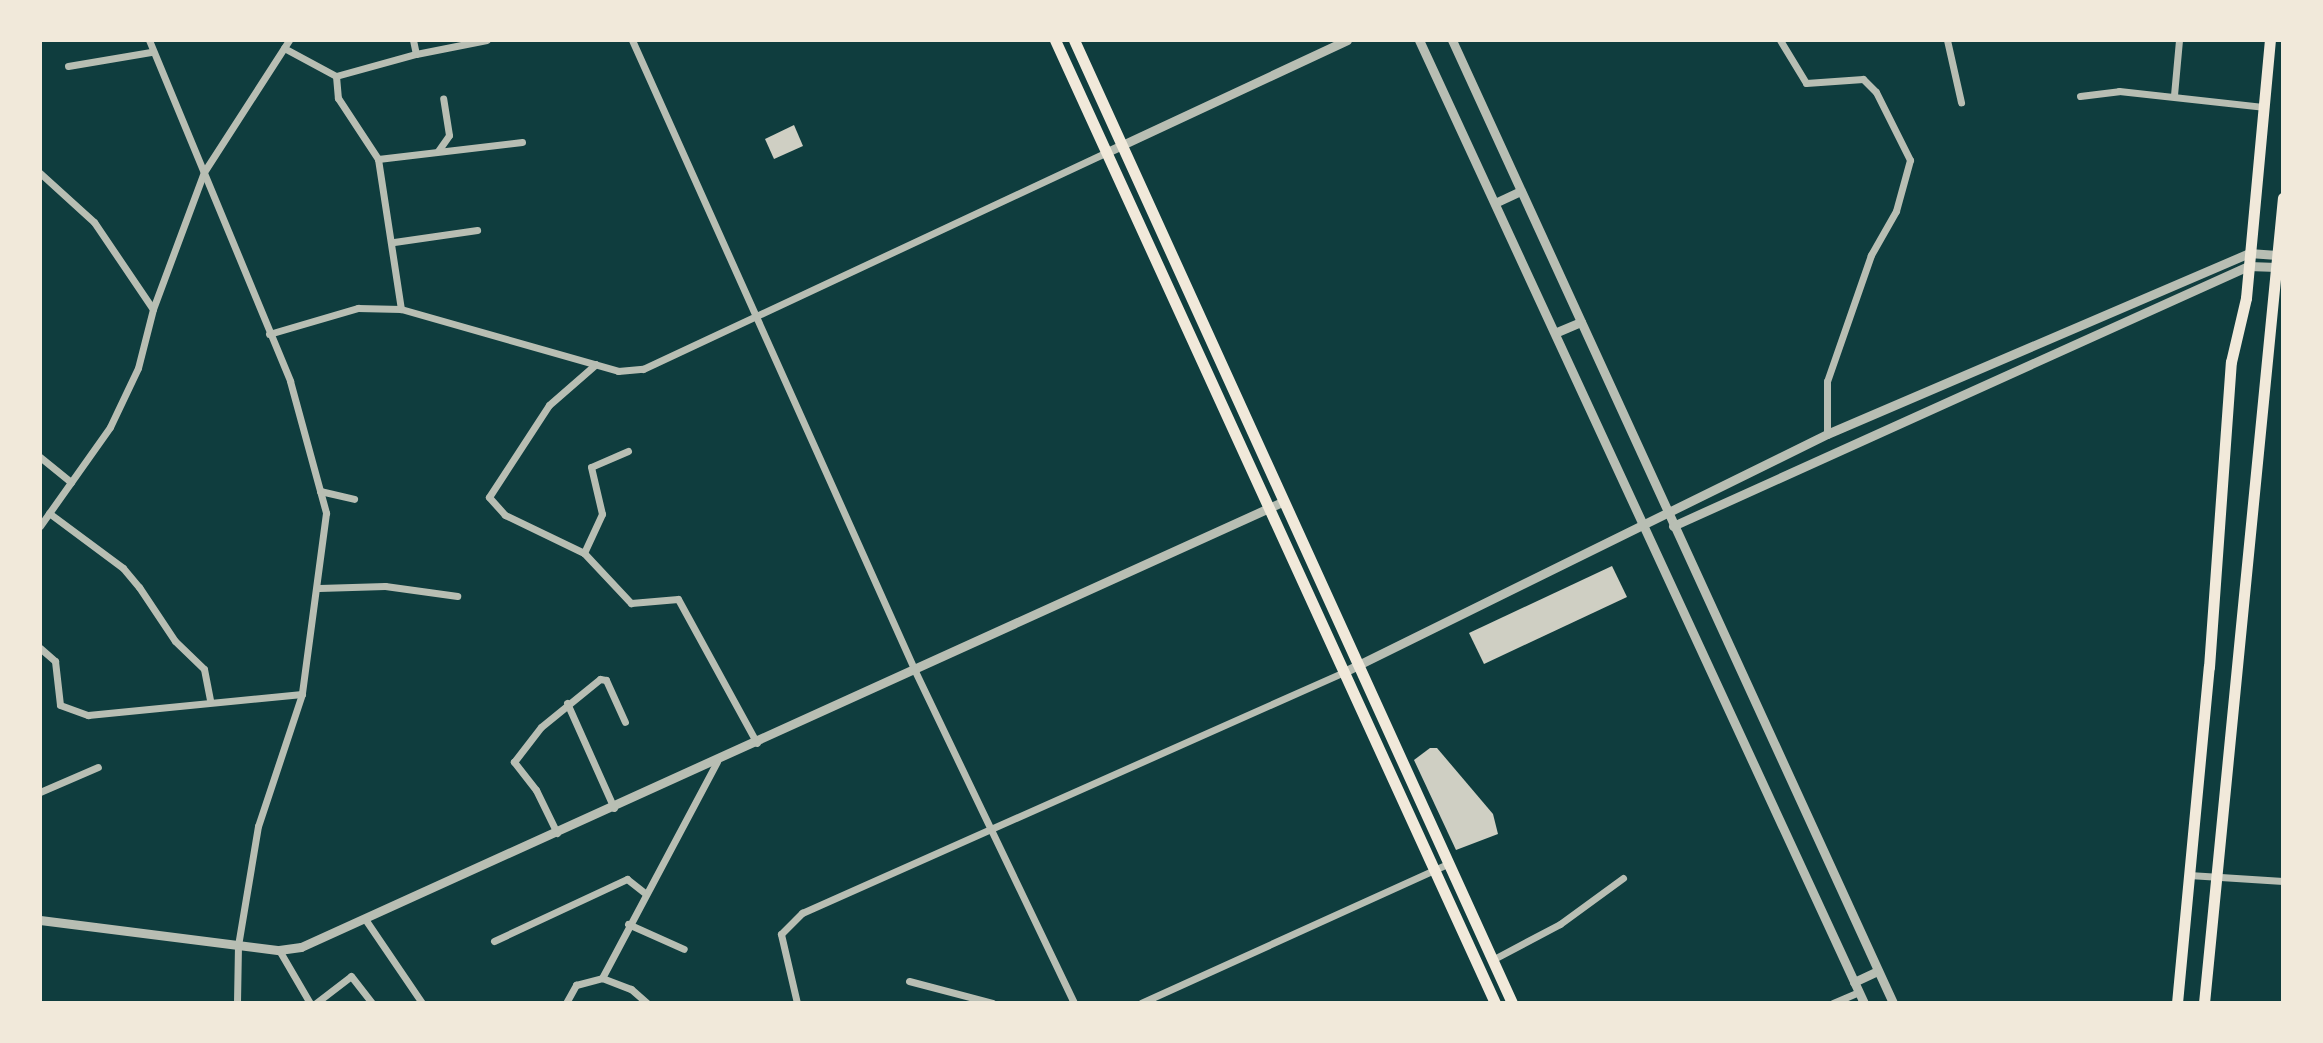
<!DOCTYPE html>
<html>
<head>
<meta charset="utf-8">
<style>
	body { margin:0 }
	#map { position:relative; width:2323px; height:1043px; overflow:hidden; background:#0f3d3e; font-family:"Noto Serif",serif }
	div>[style] { position:absolute }
	.building>* { inset:0; background:#cfcfc3 }
	.minor>* { height:7px; margin:-3.5px; padding:0 3.5px; transform-origin:3.5px; border-radius:3.5px; background:#b8beb3 }
	.tertiary>* { height:9px; margin:-4.5px; padding:0 4.5px; transform-origin:4.5px; border-radius:4.5px; background:#b8beb3 }
	.primary>* { height:11px; margin:-5.5px; padding:0 5.5px; transform-origin:5.5px; border-radius:5.5px; background:#f1e9da }
	span { translate:-50% -50%; white-space:nowrap; text-align:center; line-height:1.15; -webkit-text-stroke:6px #f1e9da; paint-order:stroke }
	.frame { position:absolute; inset:0; border:42px solid #f1e9da; pointer-events:none }
</style>
</head>
<body>
<div id="map">
	<div class="building">
		<div style="clip-path:polygon(794px 125px,803px 146px,774px 159px,765px 139px)"></div>
		<div style="clip-path:polygon(1612px 566px,1627px 597px,1484px 664px,1469px 633px)"></div>
		<div style="clip-path:polygon(1430px 748px,1437px 748px,1493px 814px,1498px 834px,1456px 850px,1414px 760px)"></div>
	</div>
	<div class="minor">
		<div style="left:149px;top:40px;width:369px;rotate:67.5deg"></div>
		<div style="left:290px;top:381px;width:137px;rotate:74.7deg"></div>
		<div style="left:326px;top:513px;width:183px;rotate:97.6deg"></div>
		<div style="left:302px;top:694px;width:139px;rotate:108.4deg"></div>
		<div style="left:258px;top:826px;width:121px;rotate:99.5deg"></div>
		<div style="left:238px;top:945px;width:58px;rotate:91deg"></div>
		<div style="left:413px;top:40px;width:14px;rotate:78deg"></div>
		<div style="left:416px;top:54px;width:72px;rotate:-11.2deg"></div>
		<div style="left:632px;top:40px;width:692px;rotate:65.84deg"></div>
		<div style="left:915px;top:671px;width:368px;rotate:64.4deg"></div>
		<div style="left:1780px;top:40px;width:50px;rotate:58.8deg"></div>
		<div style="left:1806px;top:83px;width:57px;rotate:-4deg"></div>
		<div style="left:1863px;top:79px;width:18px;rotate:45deg"></div>
		<div style="left:1876px;top:92px;width:76px;rotate:63.4deg"></div>
		<div style="left:1910px;top:160px;width:53px;rotate:105.4deg"></div>
		<div style="left:1896px;top:211px;width:51px;rotate:119.6deg"></div>
		<div style="left:1871px;top:255px;width:133px;rotate:109.2deg"></div>
		<div style="left:1827px;top:381px;width:53px;rotate:90deg"></div>
		<div style="left:1947px;top:40px;width:64px;rotate:77.3deg"></div>
		<div style="left:284px;top:48px;width:59px;rotate:28.3deg"></div>
		<div style="left:336px;top:76px;width:83px;rotate:-15.4deg"></div>
		<div style="left:68px;top:66px;width:84px;rotate:-9.6deg"></div>
		<div style="left:336px;top:76px;width:22px;rotate:85deg"></div>
		<div style="left:338px;top:98px;width:73px;rotate:56.7deg"></div>
		<div style="left:378px;top:159px;width:152px;rotate:81.3deg"></div>
		<div style="left:2174px;top:95px;width:55px;rotate:-84.8deg"></div>
		<div style="left:2080px;top:96px;width:39px;rotate:-7deg"></div>
		<div style="left:2119px;top:91px;width:147px;rotate:6.3deg"></div>
		<div style="left:438px;top:151px;width:19px;rotate:-55deg"></div>
		<div style="left:449px;top:135px;width:37px;rotate:-99deg"></div>
		<div style="left:378px;top:159px;width:145px;rotate:-6.7deg"></div>
		<div style="left:40px;top:173px;width:73px;rotate:42.2deg"></div>
		<div style="left:94px;top:222px;width:105px;rotate:55.9deg"></div>
		<div style="left:394px;top:242px;width:84px;rotate:-8.2deg"></div>
		<div style="left:269px;top:334px;width:93px;rotate:-16.3deg"></div>
		<div style="left:358px;top:308px;width:43px;rotate:1.3deg"></div>
		<div style="left:401px;top:309px;width:226px;rotate:15.9deg"></div>
		<div style="left:618px;top:371px;width:25px;rotate:-5deg"></div>
		<div style="left:643px;top:369px;width:510px;rotate:-25.06deg"></div>
		<div style="left:628px;top:451px;width:40px;rotate:156.6deg"></div>
		<div style="left:591px;top:467px;width:48px;rotate:76.8deg"></div>
		<div style="left:602px;top:514px;width:43px;rotate:114.8deg"></div>
		<div style="left:584px;top:553px;width:69px;rotate:46.8deg"></div>
		<div style="left:631px;top:603px;width:47px;rotate:-4.9deg"></div>
		<div style="left:678px;top:599px;width:164px;rotate:61.3deg"></div>
		<div style="left:40px;top:457px;width:40px;rotate:39deg"></div>
		<div style="left:320px;top:491px;width:35px;rotate:13deg"></div>
		<div style="left:49px;top:513px;width:92px;rotate:36.6deg"></div>
		<div style="left:123px;top:568px;width:25px;rotate:50deg"></div>
		<div style="left:139px;top:587px;width:65px;rotate:56.3deg"></div>
		<div style="left:175px;top:641px;width:40px;rotate:44deg"></div>
		<div style="left:204px;top:669px;width:33px;rotate:79deg"></div>
		<div style="left:40px;top:526px;width:121px;rotate:-54.7deg"></div>
		<div style="left:110px;top:427px;width:65px;rotate:-64.6deg"></div>
		<div style="left:138px;top:368px;width:61px;rotate:-75.7deg"></div>
		<div style="left:153px;top:309px;width:146px;rotate:-69.6deg"></div>
		<div style="left:204px;top:172px;width:157px;rotate:-57.2deg"></div>
		<div style="left:584px;top:553px;width:88px;rotate:-154.3deg"></div>
		<div style="left:505px;top:515px;width:24px;rotate:-132deg"></div>
		<div style="left:489px;top:497px;width:110px;rotate:-56.9deg"></div>
		<div style="left:549px;top:405px;width:62px;rotate:-41.1deg"></div>
		<div style="left:319px;top:588px;width:66px;rotate:-1.7deg"></div>
		<div style="left:385px;top:586px;width:73px;rotate:7.9deg"></div>
		<div style="left:40px;top:648px;width:20px;rotate:41deg"></div>
		<div style="left:55px;top:661px;width:44px;rotate:83.5deg"></div>
		<div style="left:60px;top:705px;width:30px;rotate:20deg"></div>
		<div style="left:88px;top:715px;width:215px;rotate:-5.6deg"></div>
		<div style="left:567px;top:703px;width:115px;rotate:65.9deg"></div>
		<div style="left:40px;top:792px;width:63px;rotate:-23.3deg"></div>
		<div style="left:557px;top:833px;width:48px;rotate:-116deg"></div>
		<div style="left:536px;top:790px;width:36px;rotate:-128deg"></div>
		<div style="left:514px;top:762px;width:44px;rotate:-52.4deg"></div>
		<div style="left:541px;top:727px;width:76px;rotate:-39.1deg"></div>
		<div style="left:600px;top:679px;width:6px;rotate:9deg"></div>
		<div style="left:606px;top:680px;width:46px;rotate:65.7deg"></div>
		<div style="left:2189px;top:875px;width:94px;rotate:3.7deg"></div>
		<div style="left:365px;top:919px;width:102px;rotate:55.8deg"></div>
		<div style="left:628px;top:924px;width:61px;rotate:24.1deg"></div>
		<div style="left:494px;top:941px;width:147px;rotate:-25deg"></div>
		<div style="left:627px;top:879px;width:23px;rotate:38deg"></div>
		<div style="left:279px;top:950px;width:61px;rotate:59.7deg"></div>
		<div style="left:1492px;top:960px;width:77px;rotate:-27.9deg"></div>
		<div style="left:1560px;top:924px;width:78px;rotate:-36.1deg"></div>
		<div style="left:602px;top:978px;width:245px;rotate:-62deg"></div>
		<div style="left:909px;top:981px;width:86px;rotate:14.8deg"></div>
		<div style="left:316px;top:1003px;width:44px;rotate:-37.6deg"></div>
		<div style="left:351px;top:976px;width:34px;rotate:52deg"></div>
		<div style="left:566px;top:1003px;width:21px;rotate:-61deg"></div>
		<div style="left:576px;top:985px;width:27px;rotate:-15deg"></div>
		<div style="left:602px;top:978px;width:31px;rotate:21deg"></div>
		<div style="left:631px;top:989px;width:21px;rotate:41deg"></div>
		<div style="left:797px;top:1003px;width:71px;rotate:-103.1deg"></div>
		<div style="left:781px;top:934px;width:30px;rotate:-45deg"></div>
		<div style="left:802px;top:913px;width:593px;rotate:-23.97deg"></div>
		<div style="left:1141px;top:1003px;width:338px;rotate:-24.4deg"></div>
		<div style="left:1833px;top:1003px;width:28px;rotate:-23deg"></div>
	</div>
	<div class="tertiary">
		<div style="left:1419px;top:40px;width:1061px;rotate:65.2deg"></div>
		<div style="left:1452px;top:40px;width:1059px;rotate:65.39deg"></div>
		<div style="left:1105px;top:153px;width:267px;rotate:-25deg"></div>
		<div style="left:1497px;top:202px;width:26px;rotate:-25deg"></div>
		<div style="left:1557px;top:332px;width:26px;rotate:-23deg"></div>
		<div style="left:1673px;top:526px;width:631px;rotate:-24.33deg"></div>
		<div style="left:2248px;top:266px;width:29px;rotate:2deg"></div>
		<div style="left:1344px;top:672px;width:538px;rotate:-26.23deg"></div>
		<div style="left:1827px;top:434px;width:459px;rotate:-23.2deg"></div>
		<div style="left:2249px;top:253px;width:28px;rotate:4deg"></div>
		<div style="left:40px;top:920px;width:241px;rotate:7.2deg"></div>
		<div style="left:279px;top:950px;width:22px;rotate:-8deg"></div>
		<div style="left:301px;top:947px;width:1079px;rotate:-24.4deg"></div>
		<div style="left:1854px;top:982px;width:26px;rotate:-25deg"></div>
	</div>
	<div class="primary">
		<div style="left:1055px;top:40px;width:1059px;rotate:65.44deg"></div>
		<div style="left:1074px;top:40px;width:1058px;rotate:65.54deg"></div>
		<div style="left:2177px;top:1003px;width:338px;rotate:-84.6deg"></div>
		<div style="left:2209px;top:667px;width:306px;rotate:-85.9deg"></div>
		<div style="left:2231px;top:362px;width:66px;rotate:-76.8deg"></div>
		<div style="left:2246px;top:298px;width:259px;rotate:-84.7deg"></div>
		<div style="left:2204px;top:1003px;width:809px;rotate:-84.4deg"></div>
	</div>
	<div class="frame"></div>
</div>
</body>
</html>
